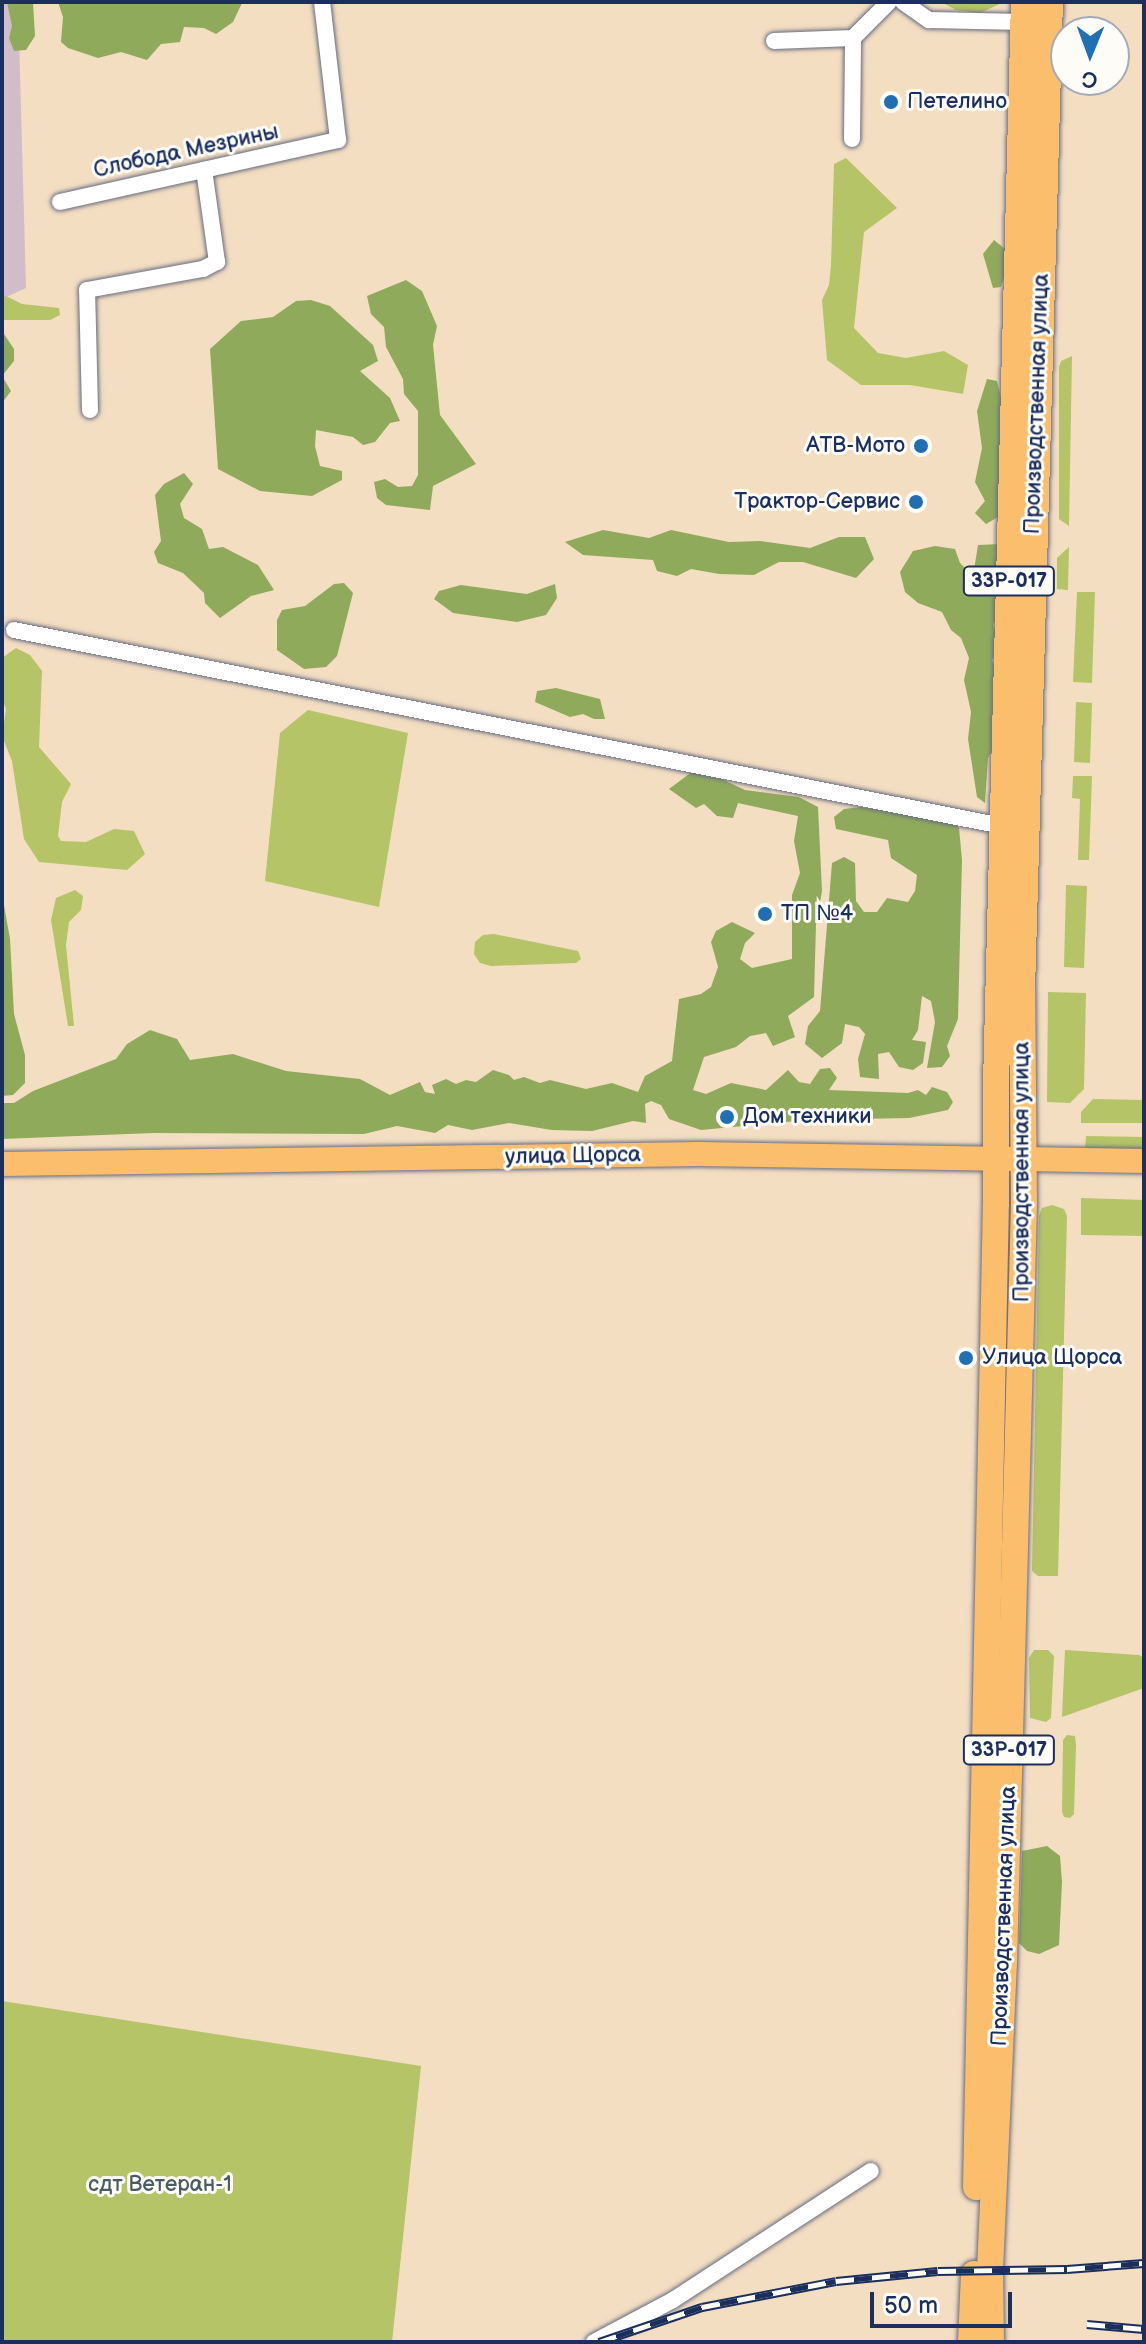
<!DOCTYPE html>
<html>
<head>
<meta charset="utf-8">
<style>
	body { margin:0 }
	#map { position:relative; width:1146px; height:2344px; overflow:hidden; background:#f3dec2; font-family:"Balsamiq Sans",sans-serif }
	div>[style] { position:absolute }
	.industrial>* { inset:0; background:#d1bdc9 }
	.green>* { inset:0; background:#b5c467 }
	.forest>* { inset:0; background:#90aa5c }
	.roads { filter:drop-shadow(0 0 2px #676c81) drop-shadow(0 0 2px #676c81) }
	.minor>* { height:16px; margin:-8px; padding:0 8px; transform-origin:8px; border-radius:8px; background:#fff }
	.primary>* { height:24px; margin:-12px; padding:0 12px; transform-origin:12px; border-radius:12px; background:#fabe6d }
	.trunk>* { height:26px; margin:-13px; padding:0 13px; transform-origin:13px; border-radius:13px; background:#fabe6d }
	.rail>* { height:9px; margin-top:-4.5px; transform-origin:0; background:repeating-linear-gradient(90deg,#fdfcf7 0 18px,#1b2f5e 0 36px); box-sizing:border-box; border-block:2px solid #1b2f5e }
	.dots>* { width:22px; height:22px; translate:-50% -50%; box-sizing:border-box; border:4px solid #fdfcf7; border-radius:50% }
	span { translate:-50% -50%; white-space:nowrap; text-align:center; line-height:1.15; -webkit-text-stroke:6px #fdfcf7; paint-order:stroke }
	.shield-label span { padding:2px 6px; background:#fdfcf7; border:2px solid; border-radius:6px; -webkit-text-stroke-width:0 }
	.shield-label { font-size:20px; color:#1b2f5e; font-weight:700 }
	.poi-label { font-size:22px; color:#1b2f5e }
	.left { translate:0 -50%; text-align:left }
	.right { translate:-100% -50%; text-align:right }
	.street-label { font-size:22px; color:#1b2f5e }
	.park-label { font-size:22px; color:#495c61 }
	.frame { position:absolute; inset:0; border:4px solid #1b2f5e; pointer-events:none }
	.north { position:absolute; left:1050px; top:16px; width:80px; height:80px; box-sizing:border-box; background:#fdfcf7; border:2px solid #a3aaba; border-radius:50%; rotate:181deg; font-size:22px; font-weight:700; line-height:32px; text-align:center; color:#1b2f5e }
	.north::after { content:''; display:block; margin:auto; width:28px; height:36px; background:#1f6fb2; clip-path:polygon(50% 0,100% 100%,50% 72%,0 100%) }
	.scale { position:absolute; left:870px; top:2292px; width:142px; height:36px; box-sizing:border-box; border:4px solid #1b2f5e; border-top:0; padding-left:10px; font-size:24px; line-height:28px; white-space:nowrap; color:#1b2f5e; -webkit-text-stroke:6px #fdfcf7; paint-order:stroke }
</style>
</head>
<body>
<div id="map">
	<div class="industrial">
		<div style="clip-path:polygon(2px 2px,18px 2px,26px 288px,2px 299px)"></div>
	</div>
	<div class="green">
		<div style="clip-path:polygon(941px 2px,1004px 2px,980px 13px,956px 10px)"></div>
		<div style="clip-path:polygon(846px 158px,897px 208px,864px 232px,854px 328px,878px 353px,906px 358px,944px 351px,968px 365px,963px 394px,910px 385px,861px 385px,827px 360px,822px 300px,829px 285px,831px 265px,834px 164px)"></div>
		<div style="clip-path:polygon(2px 294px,22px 304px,59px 308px,60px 315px,50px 320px,2px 320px)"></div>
		<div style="clip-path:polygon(1072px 356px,1069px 526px,1059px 519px,1059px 367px,1061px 361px)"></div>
		<div style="clip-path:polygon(1069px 547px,1068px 590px,1057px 589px,1057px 558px)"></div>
		<div style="clip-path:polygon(1077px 592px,1095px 592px,1092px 683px,1073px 682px)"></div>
		<div style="clip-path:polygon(16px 648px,30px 655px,42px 671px,39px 747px,71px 784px,62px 802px,58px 836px,61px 841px,86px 842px,114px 829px,134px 831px,145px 854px,127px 870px,39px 862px,24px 839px,12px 761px,2px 736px,6px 709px,2px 699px,2px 658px)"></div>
		<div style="clip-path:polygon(1076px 702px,1092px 703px,1090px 763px,1074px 762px)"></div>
		<div style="clip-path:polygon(308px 710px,408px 733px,379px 907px,265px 881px,280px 733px)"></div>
		<div style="clip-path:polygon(1073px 776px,1092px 776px,1089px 860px,1078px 860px,1080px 799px,1072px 798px)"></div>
		<div style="clip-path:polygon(1066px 885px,1087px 886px,1084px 968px,1064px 967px)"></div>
		<div style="clip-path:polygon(75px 890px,83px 896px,81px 910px,69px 922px,66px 945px,74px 1026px,68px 1026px,51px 920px,56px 898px)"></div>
		<div style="clip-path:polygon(494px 934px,578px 951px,581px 959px,576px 963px,491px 966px,480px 963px,474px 954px,475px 942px,483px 935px)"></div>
		<div style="clip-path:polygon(1048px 992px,1086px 993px,1084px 1089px,1070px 1103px,1047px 1102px)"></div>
		<div style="clip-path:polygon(1093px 1099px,1144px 1100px,1144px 1123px,1081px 1123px,1081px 1112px)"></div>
		<div style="clip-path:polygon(1086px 1136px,1144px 1137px,1144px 1149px,1085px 1148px)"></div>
		<div style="clip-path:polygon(1081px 1198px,1144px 1200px,1144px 1236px,1081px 1235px)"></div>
		<div style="clip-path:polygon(1052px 1205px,1064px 1209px,1067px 1216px,1058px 1576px,1038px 1576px,1032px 1571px,1039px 1216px,1042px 1208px)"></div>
		<div style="clip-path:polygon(1034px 1650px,1048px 1650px,1054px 1656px,1051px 1718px,1046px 1722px,1030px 1718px,1029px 1658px)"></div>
		<div style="clip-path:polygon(1065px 1650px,1139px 1655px,1144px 1658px,1144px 1688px,1062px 1717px)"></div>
		<div style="clip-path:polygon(1067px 1735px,1075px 1736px,1076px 1745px,1074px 1814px,1070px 1818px,1064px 1817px,1062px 1812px,1063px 1740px)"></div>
		<div style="clip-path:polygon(2px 2001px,421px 2066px,392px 2342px,2px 2342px)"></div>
	</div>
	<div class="forest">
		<div style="clip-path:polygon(7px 2px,33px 2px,35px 36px,26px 50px,14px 51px,9px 38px,12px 26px)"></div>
		<div style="clip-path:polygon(58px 2px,274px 2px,242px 3px,233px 22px,216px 34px,204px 28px,184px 27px,180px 42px,161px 44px,147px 60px,121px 52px,98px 58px,68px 48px,61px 42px,63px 17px)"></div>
		<div style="clip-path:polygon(994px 240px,1005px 249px,1007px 267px,1001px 287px,993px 288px,983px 254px)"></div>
		<div style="clip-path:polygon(406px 280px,422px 291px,437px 326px,433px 345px,440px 415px,476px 464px,433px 486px,430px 510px,386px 505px,377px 498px,374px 482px,385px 479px,398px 487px,412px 486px,418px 475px,418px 411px,404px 394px,403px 379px,386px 347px,384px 327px,371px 314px,367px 296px)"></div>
		<div style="clip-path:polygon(311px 300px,330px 306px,373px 345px,378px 361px,360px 371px,390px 398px,400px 421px,390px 423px,375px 442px,363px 445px,353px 437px,316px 430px,315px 446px,320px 466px,342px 471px,342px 480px,312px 496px,260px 491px,218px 469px,210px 349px,241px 321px,273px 317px,296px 301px)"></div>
		<div style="clip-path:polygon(2px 331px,14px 349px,14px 361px,2px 376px,11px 391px,2px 403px)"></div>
		<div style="clip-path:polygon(987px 379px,997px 381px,1004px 410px,1002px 515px,986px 524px,975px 513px,985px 501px,975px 482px,982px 448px,977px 411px)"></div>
		<div style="clip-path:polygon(184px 473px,193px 484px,180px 504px,184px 518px,202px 529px,209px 549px,223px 547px,258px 565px,274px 590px,251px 596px,220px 618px,205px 603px,204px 593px,183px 573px,158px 563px,154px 552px,161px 541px,155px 495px,164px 484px)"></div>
		<div style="clip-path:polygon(603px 530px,649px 538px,671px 530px,729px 542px,760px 541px,810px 548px,839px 537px,865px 537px,874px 559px,856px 578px,803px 562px,779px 562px,754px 575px,719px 574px,691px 569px,677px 576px,657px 571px,653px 560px,583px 555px,565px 542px)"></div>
		<div style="clip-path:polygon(1000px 544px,1004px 607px,993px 625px,1002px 648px,992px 660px,1001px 679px,996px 743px,988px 758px,985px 803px,977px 797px,968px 739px,971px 712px,964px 680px,969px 658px,961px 638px,951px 630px,942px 612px,918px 603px,905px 592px,900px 572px,913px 551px,935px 546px,955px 549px,960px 563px,973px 576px,978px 545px)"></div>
		<div style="clip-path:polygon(344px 583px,353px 593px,337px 656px,326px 667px,304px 669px,277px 650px,277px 620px,282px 610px,305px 606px,334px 584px)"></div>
		<div style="clip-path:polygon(555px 584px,557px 598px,546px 615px,517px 622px,453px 613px,434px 599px,439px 591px,461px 585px,527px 594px)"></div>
		<div style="clip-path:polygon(556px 688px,600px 699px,605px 719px,594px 719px,583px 714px,570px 717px,535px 702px,537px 691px)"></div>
		<div style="clip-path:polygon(693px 771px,705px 771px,745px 790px,799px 797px,818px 807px,822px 891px,816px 924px,814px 997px,788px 1016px,795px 1037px,773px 1046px,766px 1033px,750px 1036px,736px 1047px,704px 1057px,693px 1090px,706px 1094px,731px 1083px,766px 1090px,788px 1070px,799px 1082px,810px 1084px,820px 1069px,830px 1068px,837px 1078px,829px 1090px,908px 1093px,918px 1090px,926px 1095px,932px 1087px,947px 1092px,953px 1102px,948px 1110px,909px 1118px,807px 1120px,701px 1130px,669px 1119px,661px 1105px,651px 1101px,645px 1104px,646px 1123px,633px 1121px,592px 1131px,552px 1130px,509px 1123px,472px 1130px,448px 1125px,435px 1133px,397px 1126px,364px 1134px,153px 1133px,2px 1139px,2px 1103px,14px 1103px,33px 1091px,116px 1059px,127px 1044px,150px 1030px,177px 1039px,190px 1060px,233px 1054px,286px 1071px,360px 1079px,390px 1095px,420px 1082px,425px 1092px,435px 1094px,432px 1085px,446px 1079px,456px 1084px,466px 1080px,476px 1082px,493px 1070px,509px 1075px,514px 1080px,524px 1077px,540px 1083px,550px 1080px,586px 1089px,612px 1083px,638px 1092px,645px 1076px,672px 1061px,679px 999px,701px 994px,711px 987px,718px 967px,711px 942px,716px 931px,732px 922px,755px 933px,745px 943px,740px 959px,752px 968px,792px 959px,792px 895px,800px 873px,794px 841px,798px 816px,738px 803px,733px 818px,717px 816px,704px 804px,696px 808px,669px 789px)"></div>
		<div style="clip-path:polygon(861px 807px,955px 822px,959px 828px,962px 860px,958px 1019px,947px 1046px,950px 1056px,942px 1067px,927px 1068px,935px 1022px,931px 1001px,922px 996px,918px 1030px,912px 1040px,926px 1042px,923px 1063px,913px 1070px,899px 1067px,889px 1052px,878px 1054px,879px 1079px,860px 1077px,858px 1059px,865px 1034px,859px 1027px,845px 1024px,842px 1043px,822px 1058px,805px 1044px,808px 1026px,820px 1011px,832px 863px,844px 857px,855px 863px,856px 901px,864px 912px,877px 912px,887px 898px,908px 902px,915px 891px,917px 875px,891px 858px,888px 840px,836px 829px,834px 817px,844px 809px)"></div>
		<div style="clip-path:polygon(2px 894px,10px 939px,14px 1014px,25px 1055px,25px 1083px,13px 1095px,2px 1096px)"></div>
		<div style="clip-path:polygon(1047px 1846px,1060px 1856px,1062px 1882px,1059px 1945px,1039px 1954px,1027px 1951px,1019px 1943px,1022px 1851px)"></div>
	</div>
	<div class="roads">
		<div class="minor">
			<div style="left:903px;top:2px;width:32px;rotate:35deg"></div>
			<div style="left:929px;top:20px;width:94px;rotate:1.2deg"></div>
			<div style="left:774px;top:41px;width:79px;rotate:-2.2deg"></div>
			<div style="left:852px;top:139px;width:101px;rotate:-89.4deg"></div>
			<div style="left:853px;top:38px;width:51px;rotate:-45deg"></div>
			<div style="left:60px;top:202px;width:285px;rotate:-12.6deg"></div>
			<div style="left:338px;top:140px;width:139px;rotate:-96.6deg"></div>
			<div style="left:90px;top:410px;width:120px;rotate:-91.4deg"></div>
			<div style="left:87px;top:290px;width:118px;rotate:-10.3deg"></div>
			<div style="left:203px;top:269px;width:16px;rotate:-27deg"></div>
			<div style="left:217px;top:262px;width:93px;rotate:-98deg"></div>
			<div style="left:14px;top:630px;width:1007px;rotate:11.22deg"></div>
			<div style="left:594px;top:2342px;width:89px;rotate:-28deg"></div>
			<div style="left:673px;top:2300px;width:236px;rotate:-33.1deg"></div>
		</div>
		<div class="primary">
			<div style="left:2px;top:1164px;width:697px;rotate:-0.82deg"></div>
			<div style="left:699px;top:1154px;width:445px;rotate:0.9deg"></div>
		</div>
		<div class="trunk">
			<div style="left:976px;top:2187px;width:984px;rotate:-88.84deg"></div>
			<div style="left:996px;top:1203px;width:119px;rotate:-90deg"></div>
			<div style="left:996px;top:1084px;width:1082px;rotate:-88.52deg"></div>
			<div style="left:971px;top:2342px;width:68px;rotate:-87.5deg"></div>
			<div style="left:991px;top:2342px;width:72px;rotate:-90.8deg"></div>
			<div style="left:990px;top:2270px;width:307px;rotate:-87.4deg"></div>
			<div style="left:1004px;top:1963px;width:759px;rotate:-88.49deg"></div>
			<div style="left:1024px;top:1204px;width:214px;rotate:-90.5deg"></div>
			<div style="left:1022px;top:990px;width:988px;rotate:-88.38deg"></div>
		</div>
	</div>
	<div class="rail">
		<div style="left:1087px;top:2324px;width:57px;rotate:5deg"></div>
		<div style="left:599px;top:2342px;width:109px;rotate:-18.8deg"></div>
		<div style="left:702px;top:2307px;width:136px;rotate:-11deg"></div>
		<div style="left:836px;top:2281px;width:102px;rotate:-5.6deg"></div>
		<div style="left:938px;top:2271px;width:129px;rotate:-0.9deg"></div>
		<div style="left:1067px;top:2269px;width:77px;rotate:-4.5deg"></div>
	</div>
	<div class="dots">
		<div style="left:891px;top:102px;background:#1f6fb2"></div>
		<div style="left:921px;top:446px;background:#1f6fb2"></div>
		<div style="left:916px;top:502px;background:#1f6fb2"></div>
		<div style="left:765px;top:914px;background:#1f6fb2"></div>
		<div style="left:727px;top:1117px;background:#1f6fb2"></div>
		<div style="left:966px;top:1358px;background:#1f6fb2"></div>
	</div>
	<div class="shield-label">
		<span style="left:1009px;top:581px">33Р-017</span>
		<span style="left:1009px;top:1750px">33Р-017</span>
	</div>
	<div class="poi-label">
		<span class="left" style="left:907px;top:102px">Петелино</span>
		<span class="right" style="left:905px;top:446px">АТВ-Мото</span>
		<span class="right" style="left:900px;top:502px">Трактор-Сервис</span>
		<span class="left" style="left:781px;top:914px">ТП №4</span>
		<span class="left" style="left:743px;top:1117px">Дом техники</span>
		<span class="left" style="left:982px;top:1358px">Улица Щорса</span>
	</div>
	<div class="street-label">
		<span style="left:186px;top:151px;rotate:-12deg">Слобода Мезрины</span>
		<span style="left:1037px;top:404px;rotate:-88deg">Производственная улица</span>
		<span style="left:573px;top:1156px;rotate:-1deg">улица Щорса</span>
		<span style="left:1022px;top:1172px;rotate:-90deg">Производственная улица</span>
		<span style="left:1004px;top:1916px;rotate:-88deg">Производственная улица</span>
	</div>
	<div class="park-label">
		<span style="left:160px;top:2185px">сдт Ветеран-1</span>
	</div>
	<div class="frame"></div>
	<div class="north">С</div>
	<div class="scale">50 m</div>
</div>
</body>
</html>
